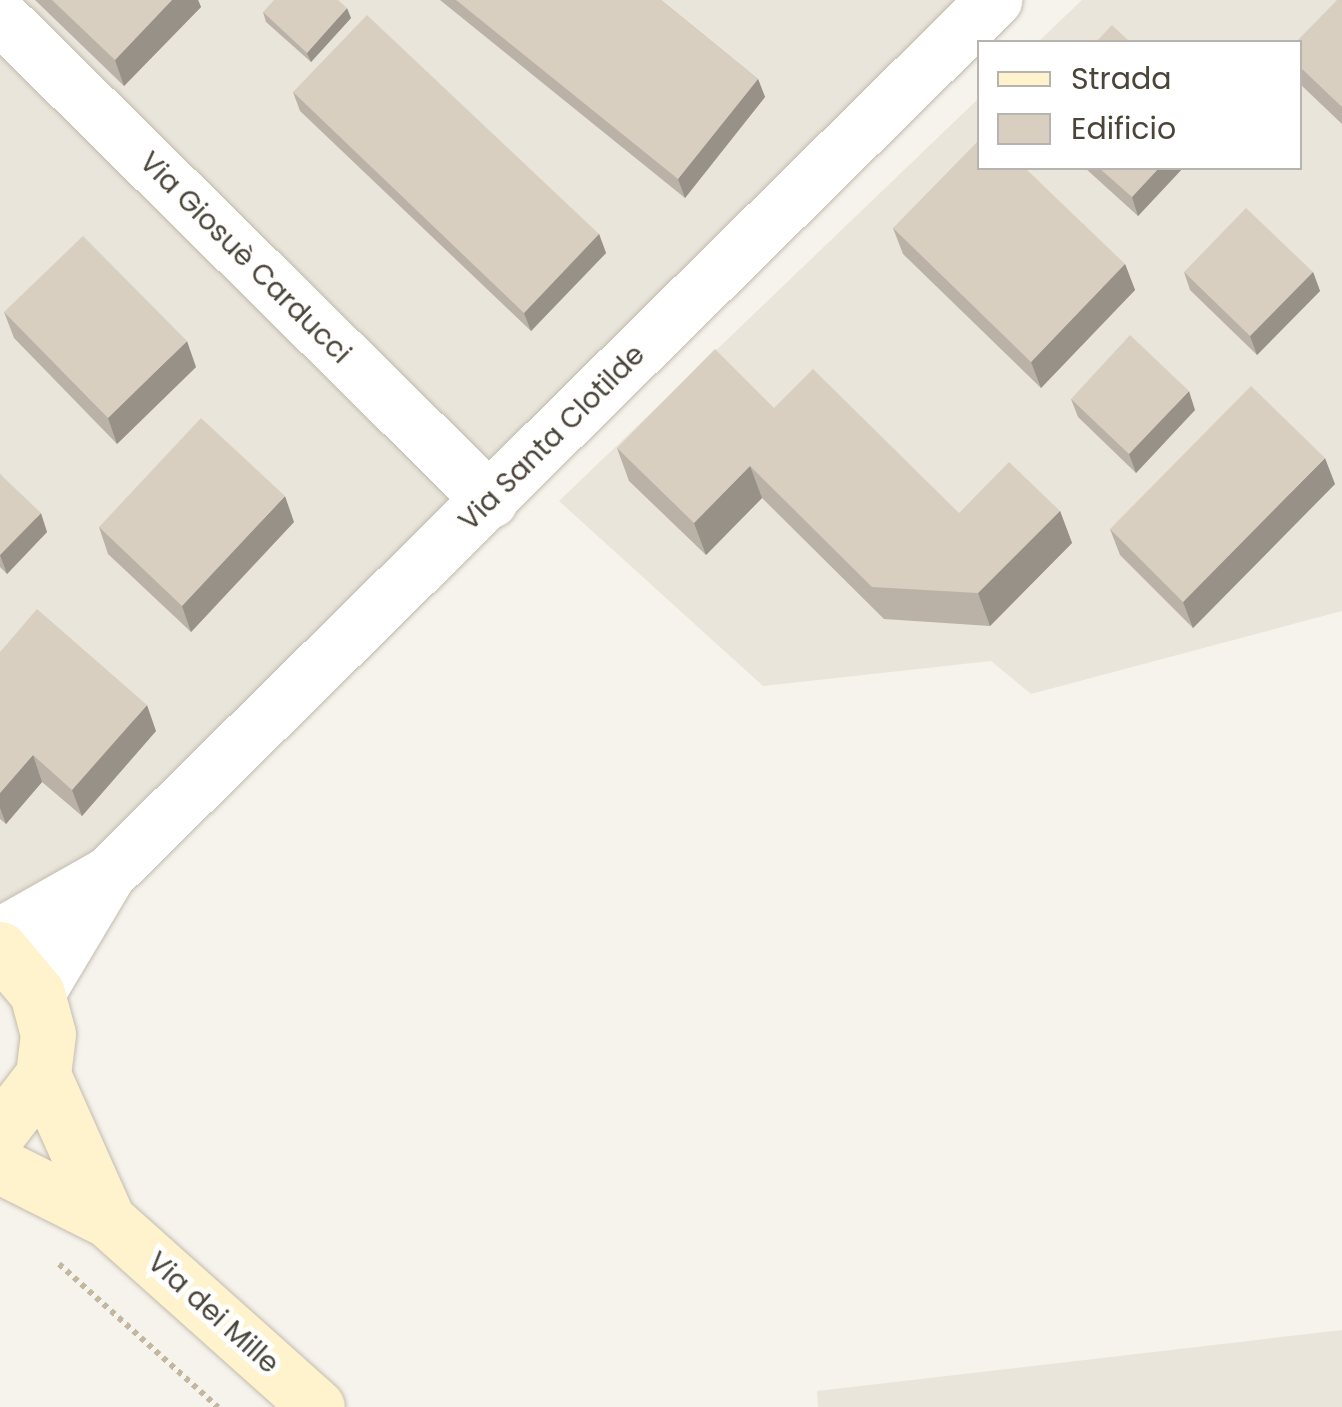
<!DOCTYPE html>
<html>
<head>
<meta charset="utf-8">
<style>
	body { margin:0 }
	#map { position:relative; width:1342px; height:1407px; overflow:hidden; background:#f6f3ec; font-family:Poppins,sans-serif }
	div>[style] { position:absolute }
	.residential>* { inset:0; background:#eae5da }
	.path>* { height:6px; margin-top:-3px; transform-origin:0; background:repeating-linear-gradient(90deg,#c4b79f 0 5px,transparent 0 10px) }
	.roads { filter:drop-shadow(0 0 2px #c2bbae) drop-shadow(0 0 2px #c2bbae) }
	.minor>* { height:55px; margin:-27.5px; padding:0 27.5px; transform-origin:27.5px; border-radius:27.5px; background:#fff }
	.secondary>* { height:55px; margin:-27.5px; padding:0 27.5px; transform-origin:27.5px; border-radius:27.5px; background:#fff3cd }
	.wall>* { inset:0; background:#bab2a6 }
	.shaded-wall>* { inset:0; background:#979187 }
	.building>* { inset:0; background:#d8cfc1 }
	span { translate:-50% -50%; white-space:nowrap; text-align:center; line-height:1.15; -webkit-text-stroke:10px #fff; paint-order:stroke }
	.street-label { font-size:28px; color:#4b4439 }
	.legend { position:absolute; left:977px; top:40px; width:325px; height:130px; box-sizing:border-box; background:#fff; border:2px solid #b7b4b0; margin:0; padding:12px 18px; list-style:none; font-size:30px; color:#4b4439 }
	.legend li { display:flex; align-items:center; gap:20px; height:50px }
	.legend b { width:50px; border:2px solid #b7b4b0 }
</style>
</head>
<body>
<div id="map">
	<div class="residential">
		<div style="clip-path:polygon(0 0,980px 0,111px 862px,0 909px)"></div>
		<div style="clip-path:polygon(1082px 0,1342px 0,1342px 611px,1031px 694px,991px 661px,763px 686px,559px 501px,979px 98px,979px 168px,1300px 168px,1300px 42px,1038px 42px)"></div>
		<div style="clip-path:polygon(1342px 1330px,1342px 1407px,818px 1407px,817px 1391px)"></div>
	</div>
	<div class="path">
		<div style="left:59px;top:1264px;width:214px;rotate:42deg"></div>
	</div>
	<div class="roads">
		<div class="minor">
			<div style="left:0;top:16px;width:689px;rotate:44.65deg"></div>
			<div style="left:0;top:935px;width:124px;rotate:-29.5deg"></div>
			<div style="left:37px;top:993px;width:139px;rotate:-59.2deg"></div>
			<div style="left:108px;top:874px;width:1245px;rotate:-44.61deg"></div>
		</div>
		<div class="secondary">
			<div style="left:0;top:949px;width:57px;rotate:49.9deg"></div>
			<div style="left:37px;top:993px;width:42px;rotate:75deg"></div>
			<div style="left:48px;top:1034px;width:41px;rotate:97deg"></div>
			<div style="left:43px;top:1075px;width:71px;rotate:127.5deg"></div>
			<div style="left:43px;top:1075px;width:159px;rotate:65.9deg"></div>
			<div style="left:0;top:1166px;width:121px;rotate:26.6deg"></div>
			<div style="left:108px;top:1220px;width:280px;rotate:41.8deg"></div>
		</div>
	</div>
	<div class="wall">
		<div style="clip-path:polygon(35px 0,198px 0,201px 7px,124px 86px)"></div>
		<div style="clip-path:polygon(440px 0,661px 0,758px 79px,765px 97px,685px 198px)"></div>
		<div style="clip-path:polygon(1342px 0,1342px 124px,1300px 84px,1300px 42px)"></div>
		<div style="clip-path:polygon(263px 12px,351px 18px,311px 62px,266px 22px)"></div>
		<div style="clip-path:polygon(293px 92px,599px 234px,606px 253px,531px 331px,300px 111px)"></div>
		<div style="clip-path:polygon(1085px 168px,1183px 168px,1138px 216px)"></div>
		<div style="clip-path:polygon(893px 228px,1125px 264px,1135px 290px,1041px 388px,903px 254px)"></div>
		<div style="clip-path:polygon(1184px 272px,1313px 272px,1320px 291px,1257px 355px,1190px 290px)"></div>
		<div style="clip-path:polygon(4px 312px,196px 367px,117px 444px,14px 338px)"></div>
		<div style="clip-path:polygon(1071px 399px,1195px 410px,1136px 473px,1078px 417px)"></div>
		<div style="clip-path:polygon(774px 408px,959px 513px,1060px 511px,1072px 543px,990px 626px,884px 619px,762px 498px,706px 555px,629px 481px,617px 448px)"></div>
		<div style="clip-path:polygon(0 474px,47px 532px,7px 574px,0 567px)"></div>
		<div style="clip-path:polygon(1335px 484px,1193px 628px,1120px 555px,1110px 529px)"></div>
		<div style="clip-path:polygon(294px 522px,191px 632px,108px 554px,99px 527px)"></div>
		<div style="clip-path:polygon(0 652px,156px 731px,82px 816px,42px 782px,6px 824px,0 819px)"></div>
	</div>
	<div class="shaded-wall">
		<div style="clip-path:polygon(172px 0,198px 0,201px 7px,124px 86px,115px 60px)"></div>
		<div style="clip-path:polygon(347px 8px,351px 18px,311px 62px,307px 53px)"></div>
		<div style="clip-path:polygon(758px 79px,765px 97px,685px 198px,678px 179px)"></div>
		<div style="clip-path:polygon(1159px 168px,1183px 168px,1138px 216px,1132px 197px)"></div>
		<div style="clip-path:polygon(599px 234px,606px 253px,531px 331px,524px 313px)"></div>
		<div style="clip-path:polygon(1125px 264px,1135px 290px,1041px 388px,1031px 362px)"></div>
		<div style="clip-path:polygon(1313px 272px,1320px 291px,1257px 355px,1250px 336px)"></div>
		<div style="clip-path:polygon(187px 341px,196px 367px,117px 444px,108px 418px)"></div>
		<div style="clip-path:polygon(1189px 391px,1195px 410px,1136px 473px,1129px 454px)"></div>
		<div style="clip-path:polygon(1325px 458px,1335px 484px,1193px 628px,1183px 602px)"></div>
		<div style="clip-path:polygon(750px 466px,762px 498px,706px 555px,694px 523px)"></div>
		<div style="clip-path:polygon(285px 496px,294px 522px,191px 632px,182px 606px)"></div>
		<div style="clip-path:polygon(1060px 511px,1072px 543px,990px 626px,978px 593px)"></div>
		<div style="clip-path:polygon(41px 513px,47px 532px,7px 574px,0 555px)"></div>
		<div style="clip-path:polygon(147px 705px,156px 731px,82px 816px,72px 790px)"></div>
		<div style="clip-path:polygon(33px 755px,42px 782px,6px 824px,0 808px,0 793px)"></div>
	</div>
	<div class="building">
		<div style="clip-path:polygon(52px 0,172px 0,115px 60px)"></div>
		<div style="clip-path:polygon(274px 0,338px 0,347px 8px,307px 53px,263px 12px)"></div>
		<div style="clip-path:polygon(456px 0,661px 0,758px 79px,678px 179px)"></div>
		<div style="clip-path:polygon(1337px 0,1342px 0,1342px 107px,1300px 67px,1300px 42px,1296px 42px)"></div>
		<div style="clip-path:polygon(367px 15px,599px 234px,524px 313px,293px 92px)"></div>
		<div style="clip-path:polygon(1112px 25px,1130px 42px,1096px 42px)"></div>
		<div style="clip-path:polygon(980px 139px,980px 168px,1025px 168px,1125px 264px,1031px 362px,893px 228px)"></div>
		<div style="clip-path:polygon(1099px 168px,1159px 168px,1132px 197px)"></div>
		<div style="clip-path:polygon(1246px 208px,1313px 272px,1250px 336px,1184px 272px)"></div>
		<div style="clip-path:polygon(83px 236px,187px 341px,108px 418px,4px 312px)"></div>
		<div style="clip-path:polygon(1130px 335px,1189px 391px,1129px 454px,1071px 399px)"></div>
		<div style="clip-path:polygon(715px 349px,774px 408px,813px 369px,959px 513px,1009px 462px,1060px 511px,978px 593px,872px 587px,750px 466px,694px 523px,617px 448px)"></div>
		<div style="clip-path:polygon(1251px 386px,1325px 458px,1183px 602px,1110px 529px)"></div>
		<div style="clip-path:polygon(201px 418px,285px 496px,182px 606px,99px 527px)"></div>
		<div style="clip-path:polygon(0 474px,41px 513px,0 555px)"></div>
		<div style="clip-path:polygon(37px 609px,147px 705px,72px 790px,33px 755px,0 793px,0 652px)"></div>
	</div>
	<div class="street-label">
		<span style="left:245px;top:258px;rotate:45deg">Via Giosuè Carducci</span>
		<span style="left:552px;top:438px;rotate:-45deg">Via Santa Clotilde</span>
		<span style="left:213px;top:1313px;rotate:42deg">Via dei Mille</span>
	</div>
	<ul class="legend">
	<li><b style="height:12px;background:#fff3cd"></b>Strada</li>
	<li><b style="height:28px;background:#d8cfc1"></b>Edificio</li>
	</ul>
</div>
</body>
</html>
